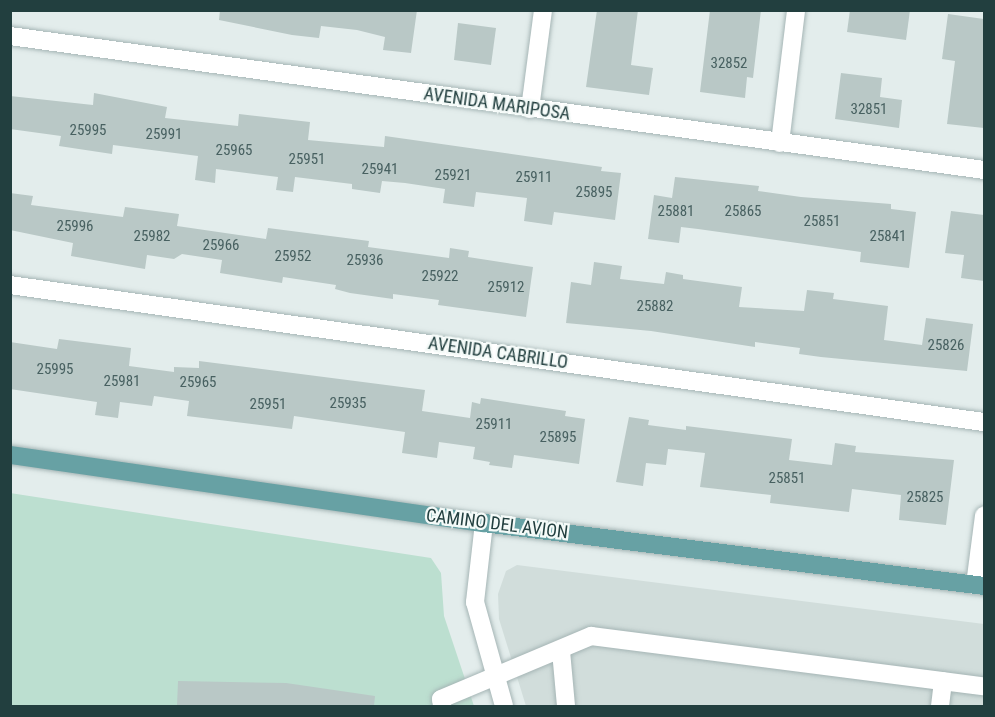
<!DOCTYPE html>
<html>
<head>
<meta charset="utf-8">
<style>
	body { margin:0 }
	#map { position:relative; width:995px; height:717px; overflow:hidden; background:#e3edec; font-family:"Roboto Condensed",sans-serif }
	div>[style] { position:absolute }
	.built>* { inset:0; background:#d1dddb }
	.green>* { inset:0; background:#bcdfd0 }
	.building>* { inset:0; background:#b9c8c6 }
	.roads { filter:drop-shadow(0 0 2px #a5b5b5) drop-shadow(0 0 2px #a5b5b5) }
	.minor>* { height:18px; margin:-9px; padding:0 9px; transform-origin:9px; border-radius:9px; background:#fff }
	.major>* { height:18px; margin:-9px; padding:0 9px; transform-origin:9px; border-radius:9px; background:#67a1a4 }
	span { translate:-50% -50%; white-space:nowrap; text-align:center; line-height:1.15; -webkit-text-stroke:4.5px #f4faf8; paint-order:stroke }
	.number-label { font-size:15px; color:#486161 }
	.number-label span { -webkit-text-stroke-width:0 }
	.street-label { font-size:18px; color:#223f3f }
	.frame { position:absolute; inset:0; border:12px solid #223f3f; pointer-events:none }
</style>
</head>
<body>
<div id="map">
	<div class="built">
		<div style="clip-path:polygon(517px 565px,984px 624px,984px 706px,526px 706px,499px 619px,498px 594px,506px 571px)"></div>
	</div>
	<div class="green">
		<div style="clip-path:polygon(10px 493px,431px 558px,441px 573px,444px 616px,474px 706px,11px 706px)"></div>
	</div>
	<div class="building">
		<div style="clip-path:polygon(220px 10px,417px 10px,411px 53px,383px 50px,385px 37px,357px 30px,321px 26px,319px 38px,292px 35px,219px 20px)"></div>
		<div style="clip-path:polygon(597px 10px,638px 10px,631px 65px,653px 68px,649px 95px,586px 87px)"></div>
		<div style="clip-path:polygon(710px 10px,761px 10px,753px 78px,747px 77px,745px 98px,700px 92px)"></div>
		<div style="clip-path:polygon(850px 10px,910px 10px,906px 40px,847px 32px)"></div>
		<div style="clip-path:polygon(948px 14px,984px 19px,984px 128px,947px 124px,955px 61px,942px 59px)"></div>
		<div style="clip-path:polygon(458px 23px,496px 28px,491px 65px,454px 60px)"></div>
		<div style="clip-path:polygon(841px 73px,882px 78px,880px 97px,902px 100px,899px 128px,835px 119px)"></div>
		<div style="clip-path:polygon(94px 93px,167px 107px,165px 118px,238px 126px,239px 114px,310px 122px,308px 140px,384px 147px,385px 136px,602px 167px,601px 171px,621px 173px,615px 220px,554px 212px,552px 225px,524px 221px,527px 198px,476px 192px,474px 207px,443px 203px,445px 189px,405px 183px,382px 181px,380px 193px,352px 189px,352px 184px,295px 177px,293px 192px,276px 190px,278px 177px,216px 169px,215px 183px,195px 180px,198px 156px,113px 145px,112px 154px,59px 146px,61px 136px,10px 129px,10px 96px,93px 105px)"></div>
		<div style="clip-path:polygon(675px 177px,759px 186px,758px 191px,801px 197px,891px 204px,891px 209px,916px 212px,909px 268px,860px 262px,861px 252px,698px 229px,681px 227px,679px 243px,648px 239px,654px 195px,672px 198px)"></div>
		<div style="clip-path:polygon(10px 193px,33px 196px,31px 205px,123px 217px,125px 207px,179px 214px,177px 226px,266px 239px,268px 228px,369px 241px,368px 247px,449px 258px,450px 248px,469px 251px,468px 257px,533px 267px,526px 317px,438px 305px,439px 300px,393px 294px,393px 299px,350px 293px,335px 289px,336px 285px,283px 277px,282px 283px,220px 273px,222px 260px,182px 254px,174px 259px,147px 255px,145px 269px,71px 256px,73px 243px,10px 230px)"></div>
		<div style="clip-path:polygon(951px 211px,984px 215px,984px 281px,961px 278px,964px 255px,945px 253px)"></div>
		<div style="clip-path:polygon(594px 262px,622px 266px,620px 279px,664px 284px,666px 272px,683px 275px,683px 279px,742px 287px,739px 307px,804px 311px,807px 290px,834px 293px,833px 299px,888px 306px,884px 340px,922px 345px,926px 318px,973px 324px,967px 371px,821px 357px,799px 354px,800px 348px,755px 342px,755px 347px,651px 331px,566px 323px,571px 282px,591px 285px)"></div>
		<div style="clip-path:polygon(59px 339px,131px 348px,129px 366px,174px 372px,174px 367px,199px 368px,199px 361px,425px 390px,422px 411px,470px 418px,472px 402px,480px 404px,481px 398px,566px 411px,565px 416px,585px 419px,579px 464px,514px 455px,512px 468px,489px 465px,490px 462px,473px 459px,475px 447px,439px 442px,437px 458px,402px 453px,405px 432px,294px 416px,292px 429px,187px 416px,189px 401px,154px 396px,152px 406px,120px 402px,118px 418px,95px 415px,97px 402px,10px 389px,10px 342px,57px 349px)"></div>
		<div style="clip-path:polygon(629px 417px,649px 420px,648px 425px,686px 430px,686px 426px,792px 439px,789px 460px,832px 465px,835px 443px,856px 446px,855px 452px,954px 460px,946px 525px,899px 520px,901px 495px,852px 489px,849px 512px,770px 503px,771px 495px,700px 487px,705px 453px,668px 449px,666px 465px,646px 463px,643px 486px,616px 482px)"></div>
		<div style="clip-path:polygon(178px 681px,286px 683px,375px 696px,374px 706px,177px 706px)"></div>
	</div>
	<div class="roads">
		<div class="minor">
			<div style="left:10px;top:36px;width:983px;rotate:7.83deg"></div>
			<div style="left:530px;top:109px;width:100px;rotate:-82.5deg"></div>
			<div style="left:780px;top:143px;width:134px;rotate:-83.1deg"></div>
			<div style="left:10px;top:285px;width:984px;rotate:8.01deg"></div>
			<div style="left:484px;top:523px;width:80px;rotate:96.5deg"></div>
			<div style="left:475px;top:602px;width:108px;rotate:74.4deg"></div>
			<div style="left:975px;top:585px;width:70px;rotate:-82.6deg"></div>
			<div style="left:561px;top:651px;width:55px;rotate:84.8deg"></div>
			<div style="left:442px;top:706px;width:7px;rotate:-98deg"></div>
			<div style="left:441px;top:699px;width:163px;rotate:-22.8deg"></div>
			<div style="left:591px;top:636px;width:396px;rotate:7.3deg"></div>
			<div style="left:940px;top:706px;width:25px;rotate:-83deg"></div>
		</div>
		<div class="major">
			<div style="left:10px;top:455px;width:479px;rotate:8.2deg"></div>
			<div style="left:484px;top:523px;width:504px;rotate:7.18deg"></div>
		</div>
	</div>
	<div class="number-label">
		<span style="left:729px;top:64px">32852</span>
		<span style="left:869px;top:110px">32851</span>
		<span style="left:88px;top:131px">25995</span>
		<span style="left:164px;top:135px">25991</span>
		<span style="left:234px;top:151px">25965</span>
		<span style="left:307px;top:160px">25951</span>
		<span style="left:380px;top:170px">25941</span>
		<span style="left:453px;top:176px">25921</span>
		<span style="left:534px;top:178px">25911</span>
		<span style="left:594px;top:193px">25895</span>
		<span style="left:676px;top:212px">25881</span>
		<span style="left:743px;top:212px">25865</span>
		<span style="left:822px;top:222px">25851</span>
		<span style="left:75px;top:227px">25996</span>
		<span style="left:152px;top:237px">25982</span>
		<span style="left:888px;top:237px">25841</span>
		<span style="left:221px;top:246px">25966</span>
		<span style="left:293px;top:257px">25952</span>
		<span style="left:365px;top:261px">25936</span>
		<span style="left:440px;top:277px">25922</span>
		<span style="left:506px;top:288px">25912</span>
		<span style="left:655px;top:307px">25882</span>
		<span style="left:946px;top:346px">25826</span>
		<span style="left:55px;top:370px">25995</span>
		<span style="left:122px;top:382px">25981</span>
		<span style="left:198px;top:383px">25965</span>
		<span style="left:348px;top:404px">25935</span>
		<span style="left:268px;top:405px">25951</span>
		<span style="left:494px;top:425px">25911</span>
		<span style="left:558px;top:438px">25895</span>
		<span style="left:787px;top:479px">25851</span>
		<span style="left:925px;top:498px">25825</span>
	</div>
	<div class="street-label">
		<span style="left:497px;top:104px;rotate:8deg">AVENIDA MARIPOSA</span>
		<span style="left:498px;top:353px;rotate:8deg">AVENIDA CABRILLO</span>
		<span style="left:497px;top:524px;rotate:7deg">CAMINO DEL AVION</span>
	</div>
	<div class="frame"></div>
</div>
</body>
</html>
